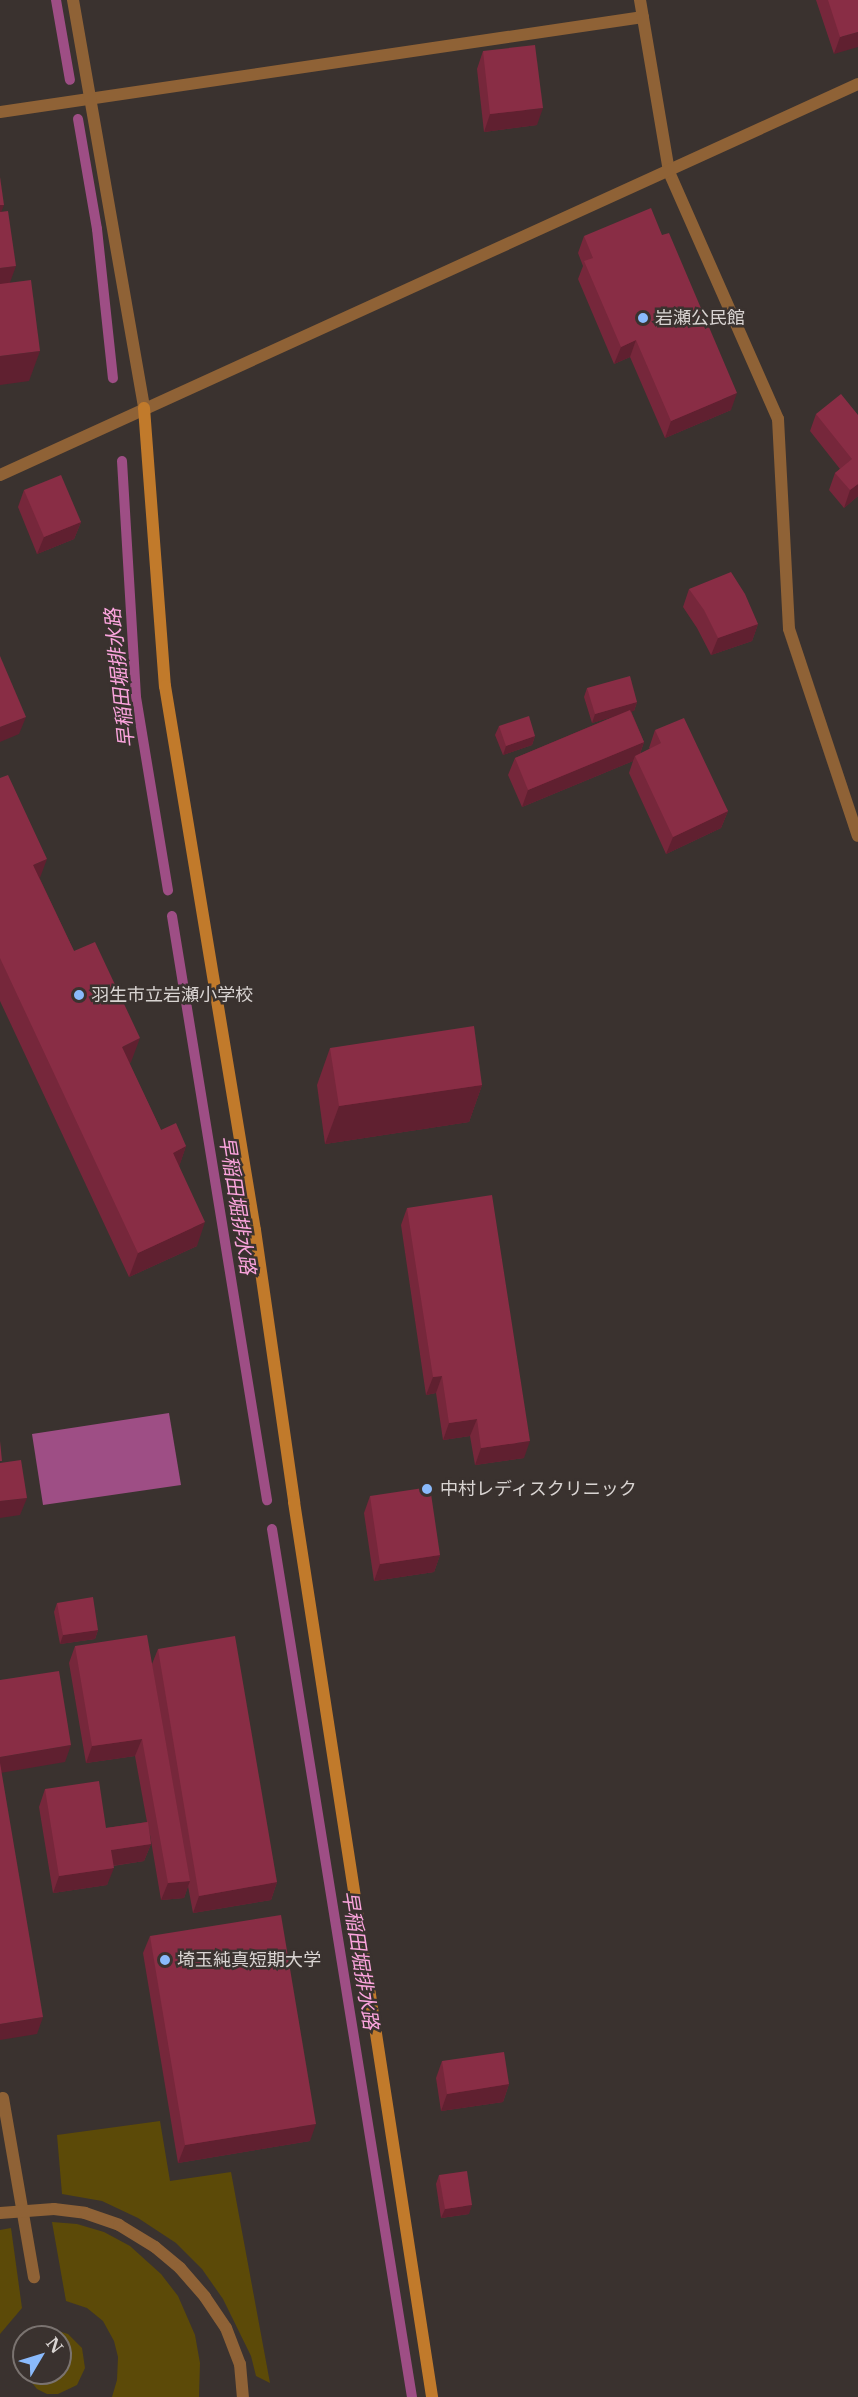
<!DOCTYPE html>
<html>
<head>
<meta charset="utf-8">
<style>
	body { margin:0 }
	#map { position:relative; width:858px; height:2397px; overflow:hidden; background:#3a322f; font-family:"Libre Baskerville","Noto Sans JP",serif }
	div>[style] { position:absolute }
	.green>* { inset:0; background:#5c4a08 }
	.water>* { inset:0; background:#9e4e85 }
	.stream>* { height:10px; margin:-5px; padding:0 5px; transform-origin:5px; border-radius:5px; background:#9e4e85 }
	.lane>* { height:12px; margin:-6px; padding:0 6px; transform-origin:6px; border-radius:6px; background:#8f6236 }
	.street>* { height:12px; margin:-6px; padding:0 6px; transform-origin:6px; border-radius:6px; background:#8f6236 }
	.secondary>* { height:12px; margin:-6px; padding:0 6px; transform-origin:6px; border-radius:6px; background:#c17a2b }
	.wall>* { inset:0; background:#76273b }
	.shaded-wall>* { inset:0; background:#602030 }
	.building>* { inset:0; background:#892d45 }
	.dots>* { width:16px; height:16px; translate:-50% -50%; box-sizing:border-box; border:3px solid #3a322f; border-radius:50% }
	span { translate:-50% -50%; white-space:nowrap; text-align:center; line-height:1.15; -webkit-text-stroke:5px #3a322f; paint-order:stroke }
	.poi-label { font-size:18px; color:#d9d4d2 }
	.left { translate:0 -50%; text-align:left }
	.water-label { font-size:20px; color:#fca5de; font-style:italic }
	.north { position:absolute; left:12px; top:2325px; width:60px; height:60px; box-sizing:border-box; background:#3a322f; border:2px solid #7a7370; border-radius:50%; rotate:52deg; font-size:16px; font-weight:700; line-height:24px; text-align:center; color:#d9d4d2 }
	.north::after { content:''; display:block; margin:auto; width:21px; height:27px; background:#8abafc; clip-path:polygon(50% 0,100% 100%,50% 72%,0 100%) }
</style>
</head>
<body>
<div id="map">
	<div class="green">
		<div style="clip-path:polygon(160px 2121px,170px 2181px,231px 2172px,270px 2383px,256px 2376px,251px 2356px,223px 2299px,202px 2269px,176px 2243px,138px 2218px,102px 2201px,62px 2194px,57px 2135px)"></div>
		<div style="clip-path:polygon(52px 2222px,77px 2224px,104px 2232px,130px 2246px,161px 2274px,178px 2296px,195px 2335px,200px 2363px,199px 2397px,112px 2397px,117px 2380px,118px 2357px,114px 2341px,103px 2321px,87px 2308px,66px 2301px)"></div>
		<div style="clip-path:polygon(11px 2228px,22px 2308px,0 2334px,0 2230px)"></div>
		<div style="clip-path:polygon(58px 2331px,68px 2334px,82px 2348px,85px 2368px,77px 2385px,58px 2394px,47px 2394px,37px 2389px,24px 2373px,60px 2373px,60px 2337px,36px 2337px,47px 2332px)"></div>
	</div>
	<div class="water">
		<div style="clip-path:polygon(169px 1413px,181px 1485px,43px 1505px,32px 1434px)"></div>
	</div>
	<div class="stream">
		<div style="left:56px;top:0;width:81px;rotate:80.1deg"></div>
		<div style="left:78px;top:119px;width:112px;rotate:80.2deg"></div>
		<div style="left:97px;top:229px;width:150px;rotate:83.9deg"></div>
		<div style="left:122px;top:461px;width:236px;rotate:86.6deg"></div>
		<div style="left:136px;top:697px;width:196px;rotate:80.6deg"></div>
		<div style="left:172px;top:916px;width:592px;rotate:80.76deg"></div>
		<div style="left:272px;top:1529px;width:879px;rotate:80.84deg"></div>
	</div>
	<div class="lane">
		<div style="left:0;top:112px;width:650px;rotate:-8.4deg"></div>
		<div style="left:3px;top:2098px;width:182px;rotate:80.2deg"></div>
		<div style="left:0;top:2213px;width:54px;rotate:-4.2deg"></div>
		<div style="left:54px;top:2209px;width:31px;rotate:7deg"></div>
		<div style="left:85px;top:2213px;width:36px;rotate:19deg"></div>
		<div style="left:119px;top:2225px;width:42px;rotate:31.4deg"></div>
		<div style="left:155px;top:2247px;width:33px;rotate:40deg"></div>
		<div style="left:180px;top:2268px;width:38px;rotate:49deg"></div>
		<div style="left:205px;top:2297px;width:37px;rotate:56deg"></div>
		<div style="left:226px;top:2328px;width:39px;rotate:69deg"></div>
		<div style="left:240px;top:2364px;width:33px;rotate:85deg"></div>
	</div>
	<div class="street">
		<div style="left:73px;top:0;width:414px;rotate:80.1deg"></div>
		<div style="left:640px;top:0;width:174px;rotate:80.4deg"></div>
		<div style="left:669px;top:172px;width:270px;rotate:66.2deg"></div>
		<div style="left:778px;top:419px;width:210px;rotate:87deg"></div>
		<div style="left:789px;top:629px;width:218px;rotate:71.6deg"></div>
		<div style="left:0;top:475px;width:943px;rotate:-24.5deg"></div>
	</div>
	<div class="secondary">
		<div style="left:144px;top:408px;width:279px;rotate:85.7deg"></div>
		<div style="left:165px;top:686px;width:551px;rotate:80.61deg"></div>
		<div style="left:255px;top:1230px;width:275px;rotate:81.8deg"></div>
		<div style="left:294px;top:1502px;width:906px;rotate:81.23deg"></div>
	</div>
	<div class="wall">
		<div style="clip-path:polygon(816px 0,858px 0,834px 54px)"></div>
		<div style="clip-path:polygon(483px 51px,537px 125px,484px 132px,477px 69px)"></div>
		<div style="clip-path:polygon(584px 236px,731px 410px,665px 438px,630px 357px,614px 364px,578px 279px,583px 266px,578px 253px)"></div>
		<div style="clip-path:polygon(816px 414px,858px 415px,858px 496px,844px 508px,829px 490px,835px 473px,840px 469px,810px 431px)"></div>
		<div style="clip-path:polygon(24px 490px,81px 522px,74px 539px,37px 554px,18px 507px)"></div>
		<div style="clip-path:polygon(689px 589px,758px 624px,752px 641px,711px 655px,697px 628px,683px 607px)"></div>
		<div style="clip-path:polygon(587px 688px,637px 702px,634px 711px,631px 711px,644px 742px,640px 754px,650px 749px,649px 748px,655px 730px,728px 811px,721px 828px,666px 854px,629px 773px,633px 761px,522px 807px,508px 775px,515px 758px,615px 716px,592px 723px,584px 697px)"></div>
		<div style="clip-path:polygon(499px 726px,535px 736px,532px 745px,503px 755px,495px 735px)"></div>
		<div style="clip-path:polygon(0 778px,40px 879px,74px 951px,131px 1062px,129px 1063px,161px 1130px,186px 1146px,179px 1166px,197px 1246px,129px 1277px,0 1001px)"></div>
		<div style="clip-path:polygon(330px 1048px,482px 1085px,469px 1122px,325px 1144px,317px 1085px)"></div>
		<div style="clip-path:polygon(407px 1208px,524px 1458px,475px 1465px,470px 1436px,443px 1440px,436px 1393px,426px 1395px,401px 1225px)"></div>
		<div style="clip-path:polygon(370px 1496px,440px 1555px,434px 1572px,374px 1581px,364px 1513px)"></div>
		<div style="clip-path:polygon(57px 1603px,98px 1630px,95px 1639px,60px 1644px,54px 1612px)"></div>
		<div style="clip-path:polygon(75px 1646px,152px 1664px,158px 1649px,277px 1882px,271px 1900px,193px 1913px,188px 1886px,184px 1898px,161px 1900px,149px 1829px,151px 1844px,144px 1861px,113px 1866px,107px 1885px,53px 1893px,39px 1807px,45px 1789px,106px 1828px,147px 1822px,135px 1756px,86px 1763px,69px 1663px)"></div>
		<div style="clip-path:polygon(150px 1936px,310px 2141px,178px 2163px,143px 1953px)"></div>
		<div style="clip-path:polygon(442px 2061px,509px 2084px,503px 2102px,441px 2111px,436px 2078px)"></div>
		<div style="clip-path:polygon(439px 2175px,469px 2214px,441px 2218px,436px 2184px)"></div>
	</div>
	<div class="shaded-wall">
		<div style="clip-path:polygon(858px 32px,858px 47px,834px 54px,840px 37px)"></div>
		<div style="clip-path:polygon(543px 108px,537px 125px,484px 132px,490px 114px)"></div>
		<div style="clip-path:polygon(0 205px,4px 205px,0 215px)"></div>
		<div style="clip-path:polygon(16px 266px,5px 296px,0 296px,0 268px)"></div>
		<div style="clip-path:polygon(636px 340px,630px 357px,614px 364px,621px 347px)"></div>
		<div style="clip-path:polygon(40px 351px,29px 381px,0 385px,0 356px)"></div>
		<div style="clip-path:polygon(737px 393px,731px 410px,665px 438px,671px 421px)"></div>
		<div style="clip-path:polygon(858px 484px,858px 496px,844px 508px,850px 490px)"></div>
		<div style="clip-path:polygon(81px 522px,74px 539px,37px 554px,44px 537px)"></div>
		<div style="clip-path:polygon(758px 624px,752px 641px,711px 655px,718px 638px)"></div>
		<div style="clip-path:polygon(637px 702px,634px 711px,592px 723px,595px 714px)"></div>
		<div style="clip-path:polygon(26px 717px,19px 734px,0 742px,0 727px)"></div>
		<div style="clip-path:polygon(535px 736px,532px 745px,503px 755px,506px 746px)"></div>
		<div style="clip-path:polygon(644px 742px,638px 759px,635px 756px,633px 761px,522px 807px,528px 790px)"></div>
		<div style="clip-path:polygon(728px 811px,721px 828px,666px 854px,673px 837px)"></div>
		<div style="clip-path:polygon(47px 859px,38px 883px,33px 865px)"></div>
		<div style="clip-path:polygon(140px 1038px,131px 1062px,113px 1071px,122px 1047px)"></div>
		<div style="clip-path:polygon(482px 1085px,469px 1122px,325px 1144px,339px 1106px)"></div>
		<div style="clip-path:polygon(186px 1146px,178px 1170px,173px 1153px)"></div>
		<div style="clip-path:polygon(205px 1222px,197px 1246px,129px 1277px,138px 1253px)"></div>
		<div style="clip-path:polygon(442px 1376px,436px 1393px,426px 1395px,433px 1377px)"></div>
		<div style="clip-path:polygon(477px 1419px,470px 1436px,443px 1440px,449px 1423px)"></div>
		<div style="clip-path:polygon(530px 1441px,524px 1458px,475px 1465px,481px 1448px)"></div>
		<div style="clip-path:polygon(27px 1498px,20px 1515px,0 1518px,0 1501px)"></div>
		<div style="clip-path:polygon(440px 1555px,434px 1572px,374px 1581px,380px 1564px)"></div>
		<div style="clip-path:polygon(98px 1630px,95px 1639px,60px 1644px,63px 1635px)"></div>
		<div style="clip-path:polygon(142px 1739px,135px 1756px,86px 1763px,92px 1746px)"></div>
		<div style="clip-path:polygon(71px 1745px,65px 1762px,0 1773px,0 1757px)"></div>
		<div style="clip-path:polygon(151px 1844px,144px 1861px,104px 1867px,111px 1850px)"></div>
		<div style="clip-path:polygon(114px 1868px,107px 1885px,53px 1893px,59px 1876px)"></div>
		<div style="clip-path:polygon(190px 1881px,184px 1898px,161px 1900px,168px 1883px)"></div>
		<div style="clip-path:polygon(277px 1882px,271px 1900px,193px 1913px,199px 1896px)"></div>
		<div style="clip-path:polygon(43px 2017px,37px 2034px,0 2040px,0 2024px)"></div>
		<div style="clip-path:polygon(509px 2084px,503px 2102px,441px 2111px,447px 2094px)"></div>
		<div style="clip-path:polygon(316px 2124px,310px 2141px,178px 2163px,185px 2145px)"></div>
		<div style="clip-path:polygon(472px 2205px,469px 2214px,441px 2218px,445px 2209px)"></div>
	</div>
	<div class="building">
		<div style="clip-path:polygon(828px 0,858px 0,858px 32px,840px 37px)"></div>
		<div style="clip-path:polygon(535px 45px,543px 108px,490px 114px,483px 51px)"></div>
		<div style="clip-path:polygon(0 177px,4px 205px,0 205px)"></div>
		<div style="clip-path:polygon(651px 208px,662px 235px,669px 233px,737px 393px,671px 421px,636px 340px,621px 347px,584px 261px,593px 258px,584px 236px)"></div>
		<div style="clip-path:polygon(8px 211px,16px 266px,0 268px,0 212px)"></div>
		<div style="clip-path:polygon(31px 280px,40px 351px,0 356px,0 284px)"></div>
		<div style="clip-path:polygon(841px 394px,858px 415px,858px 484px,850px 490px,835px 473px,852px 459px,816px 414px)"></div>
		<div style="clip-path:polygon(61px 475px,81px 522px,44px 537px,24px 490px)"></div>
		<div style="clip-path:polygon(731px 572px,745px 594px,758px 624px,718px 638px,704px 610px,689px 589px)"></div>
		<div style="clip-path:polygon(0 656px,26px 717px,0 727px)"></div>
		<div style="clip-path:polygon(630px 676px,637px 702px,595px 714px,587px 688px)"></div>
		<div style="clip-path:polygon(630px 710px,644px 742px,528px 790px,515px 758px)"></div>
		<div style="clip-path:polygon(529px 716px,535px 736px,506px 746px,499px 726px)"></div>
		<div style="clip-path:polygon(684px 718px,728px 811px,673px 837px,635px 756px,661px 743px,655px 730px)"></div>
		<div style="clip-path:polygon(8px 775px,47px 859px,33px 865px,74px 951px,95px 942px,140px 1038px,122px 1047px,161px 1130px,176px 1123px,186px 1146px,173px 1153px,205px 1222px,138px 1253px,0 958px,0 778px)"></div>
		<div style="clip-path:polygon(474px 1026px,482px 1085px,339px 1106px,330px 1048px)"></div>
		<div style="clip-path:polygon(492px 1195px,530px 1441px,481px 1448px,477px 1419px,449px 1423px,442px 1376px,433px 1377px,407px 1208px)"></div>
		<div style="clip-path:polygon(0 1441px,2px 1461px,0 1461px)"></div>
		<div style="clip-path:polygon(21px 1460px,27px 1498px,0 1501px,0 1463px)"></div>
		<div style="clip-path:polygon(430px 1487px,440px 1555px,380px 1564px,370px 1496px)"></div>
		<div style="clip-path:polygon(93px 1597px,98px 1630px,63px 1635px,57px 1603px)"></div>
		<div style="clip-path:polygon(147px 1635px,190px 1881px,168px 1883px,142px 1739px,92px 1746px,75px 1646px)"></div>
		<div style="clip-path:polygon(235px 1636px,277px 1882px,199px 1896px,158px 1649px)"></div>
		<div style="clip-path:polygon(59px 1671px,71px 1745px,0 1757px,0 1680px)"></div>
		<div style="clip-path:polygon(0 1763px,43px 2017px,0 2024px)"></div>
		<div style="clip-path:polygon(99px 1781px,106px 1828px,148px 1822px,151px 1844px,111px 1850px,114px 1868px,59px 1876px,45px 1789px)"></div>
		<div style="clip-path:polygon(281px 1915px,316px 2124px,185px 2145px,150px 1936px)"></div>
		<div style="clip-path:polygon(504px 2052px,509px 2084px,447px 2094px,442px 2061px)"></div>
		<div style="clip-path:polygon(467px 2171px,472px 2205px,445px 2209px,439px 2175px)"></div>
	</div>
	<div class="dots">
		<div style="left:643px;top:318px;background:#8abafc"></div>
		<div style="left:79px;top:995px;background:#8abafc"></div>
		<div style="left:427px;top:1489px;background:#8abafc"></div>
		<div style="left:165px;top:1960px;background:#8abafc"></div>
	</div>
	<div class="poi-label">
		<span class="left" style="left:655px;top:318px">岩瀬公民館</span>
		<span class="left" style="left:91px;top:995px">羽生市立岩瀬小学校</span>
		<span class="left" style="left:440px;top:1489px">中村レディスクリニック</span>
		<span class="left" style="left:177px;top:1960px">埼玉純真短期大学</span>
	</div>
	<div class="water-label">
		<span style="left:120px;top:678px;rotate:-96deg">早稲田堀排水路</span>
		<span style="left:237px;top:1205px;rotate:81deg">早稲田堀排水路</span>
		<span style="left:360px;top:1960px;rotate:81deg">早稲田堀排水路</span>
	</div>
	<div class="north">N</div>
</div>
</body>
</html>
